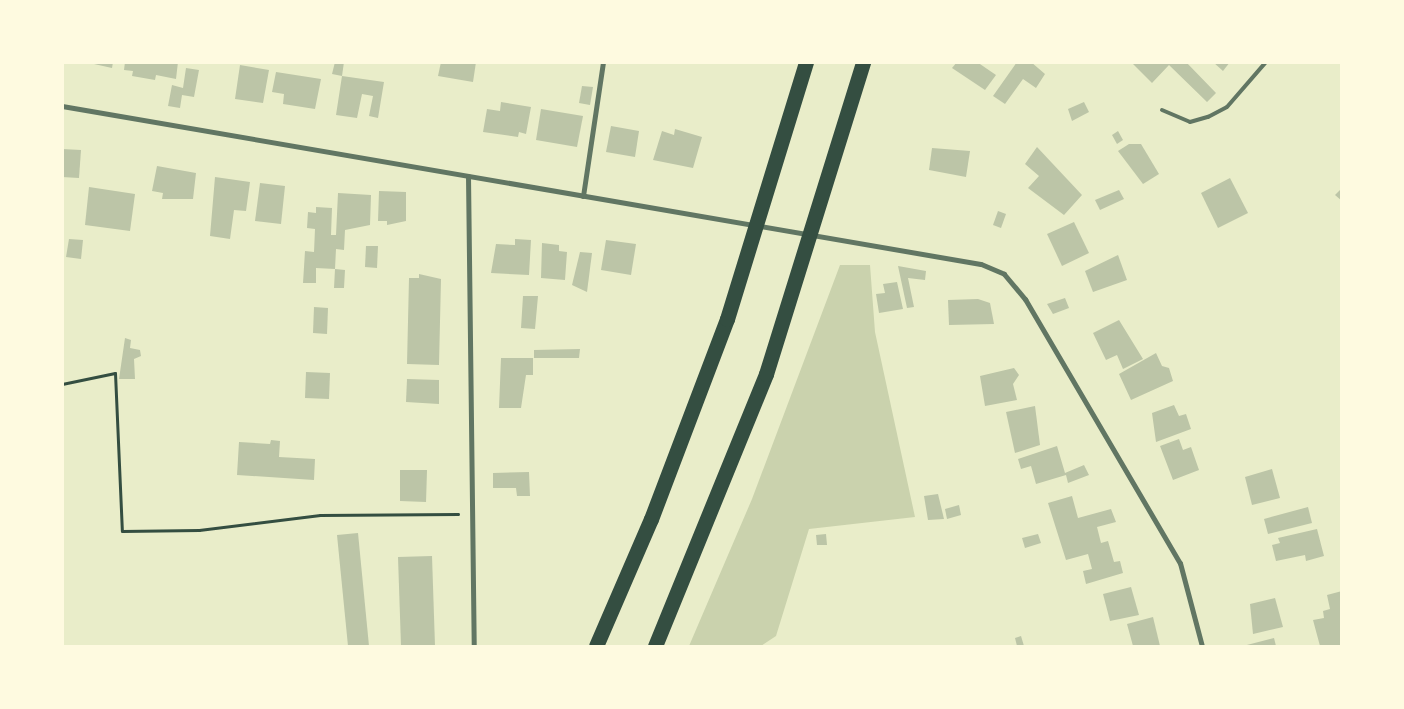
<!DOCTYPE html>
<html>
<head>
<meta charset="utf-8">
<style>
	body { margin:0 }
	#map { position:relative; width:1404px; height:709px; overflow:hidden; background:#e9edc9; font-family:Arial,sans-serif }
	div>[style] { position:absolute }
	.green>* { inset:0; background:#cad2ad }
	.building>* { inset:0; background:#bcc5a7 }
	.path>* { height:3px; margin:-1.5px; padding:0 1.5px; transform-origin:1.5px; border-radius:1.5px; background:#344e41 }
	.service>* { height:4px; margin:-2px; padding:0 2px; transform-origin:2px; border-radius:2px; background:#617663 }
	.minor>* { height:5px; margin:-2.5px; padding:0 2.5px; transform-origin:2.5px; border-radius:2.5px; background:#617663 }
	.motorway>* { height:15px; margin:-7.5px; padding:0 7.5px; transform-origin:7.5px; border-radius:7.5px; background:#344e41 }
	span { translate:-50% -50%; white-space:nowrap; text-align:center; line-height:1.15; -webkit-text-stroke:5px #fefae0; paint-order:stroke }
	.frame { position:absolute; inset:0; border:64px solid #fefae0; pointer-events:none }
</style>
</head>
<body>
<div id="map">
	<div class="green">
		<div style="clip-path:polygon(840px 265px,870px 265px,875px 332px,915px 517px,809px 529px,776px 636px,761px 646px,689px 646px,752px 499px)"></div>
	</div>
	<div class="building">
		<div style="clip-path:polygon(85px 62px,113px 62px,112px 68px)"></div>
		<div style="clip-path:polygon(125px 62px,178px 62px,176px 79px,156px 75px,155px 80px,132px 76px,133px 71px,124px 70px)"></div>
		<div style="clip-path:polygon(335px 62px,344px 62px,342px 76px,332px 74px)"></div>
		<div style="clip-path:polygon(441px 62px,476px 62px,473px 82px,438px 76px)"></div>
		<div style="clip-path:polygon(957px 62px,977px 62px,996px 75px,985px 90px,952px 68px)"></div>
		<div style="clip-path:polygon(1017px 62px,1031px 62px,1045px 74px,1036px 88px,1023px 79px,1005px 104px,993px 96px)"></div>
		<div style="clip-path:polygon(1131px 62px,1186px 62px,1216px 93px,1207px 102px,1169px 65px,1152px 83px)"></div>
		<div style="clip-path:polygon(1213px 62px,1230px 62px,1223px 71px)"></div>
		<div style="clip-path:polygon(240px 65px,269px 70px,263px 103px,235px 99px)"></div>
		<div style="clip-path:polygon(186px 68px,199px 70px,194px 97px,182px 95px,180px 108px,168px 106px,172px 85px,183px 88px)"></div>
		<div style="clip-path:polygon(276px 72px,321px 79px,315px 109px,283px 104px,284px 94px,272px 92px)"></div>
		<div style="clip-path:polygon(342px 76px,384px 82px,378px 118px,369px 116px,373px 96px,362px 94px,357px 118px,336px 115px)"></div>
		<div style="clip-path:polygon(582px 86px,593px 87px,590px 105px,579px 103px)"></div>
		<div style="clip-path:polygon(501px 102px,531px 107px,526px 134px,519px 132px,518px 137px,483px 132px,487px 109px,500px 111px)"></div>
		<div style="clip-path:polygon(1084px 102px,1089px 112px,1072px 121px,1068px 109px)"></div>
		<div style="clip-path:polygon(541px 109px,583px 116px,577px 147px,536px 140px)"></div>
		<div style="clip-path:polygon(611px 126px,639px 131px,635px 157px,606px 152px)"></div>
		<div style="clip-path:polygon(675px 129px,702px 137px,693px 168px,653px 160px,662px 131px,674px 135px)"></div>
		<div style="clip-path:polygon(1118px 131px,1123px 140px,1117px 144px,1112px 135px)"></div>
		<div style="clip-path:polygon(1129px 144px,1141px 144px,1159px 174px,1143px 184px,1118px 151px)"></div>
		<div style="clip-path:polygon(1037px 147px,1082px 195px,1064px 215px,1028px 188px,1039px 176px,1025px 164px)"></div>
		<div style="clip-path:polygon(932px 148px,970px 151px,966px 177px,929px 170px)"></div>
		<div style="clip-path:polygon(62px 149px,81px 150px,79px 178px,62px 177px)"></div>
		<div style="clip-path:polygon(157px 166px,196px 173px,193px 199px,162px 199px,163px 193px,152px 191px)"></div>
		<div style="clip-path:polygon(215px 177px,250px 182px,246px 211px,234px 210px,230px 239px,210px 236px)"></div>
		<div style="clip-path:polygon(1230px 178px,1248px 213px,1218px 228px,1201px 193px)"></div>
		<div style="clip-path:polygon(260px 183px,285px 186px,281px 224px,255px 221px)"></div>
		<div style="clip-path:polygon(89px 187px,135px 194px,130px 231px,85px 225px)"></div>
		<div style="clip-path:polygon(1342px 188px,1342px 201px,1335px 195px)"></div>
		<div style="clip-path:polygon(1119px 190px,1124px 199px,1100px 210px,1095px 200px)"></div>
		<div style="clip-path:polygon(379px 191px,406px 192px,406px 221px,387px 225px,387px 221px,378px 221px)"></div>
		<div style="clip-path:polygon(338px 193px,371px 195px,370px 225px,345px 230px,344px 250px,336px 249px,335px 269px,345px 270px,344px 288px,334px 288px,335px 269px,316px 268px,316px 283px,303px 283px,305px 251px,314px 252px,315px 229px,307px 228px,308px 212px,316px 213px,316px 207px,332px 208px,331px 235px,336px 235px)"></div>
		<div style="clip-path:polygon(998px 211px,1006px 214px,1001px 228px,993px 225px)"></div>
		<div style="clip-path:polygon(1074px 222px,1089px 253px,1062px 266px,1047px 234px)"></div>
		<div style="clip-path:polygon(69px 239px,83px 240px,81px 259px,66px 257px)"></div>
		<div style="clip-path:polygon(515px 239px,531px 240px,529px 275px,491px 273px,496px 244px,515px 245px)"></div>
		<div style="clip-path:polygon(606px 240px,636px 244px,631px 275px,601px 270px)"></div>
		<div style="clip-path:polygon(542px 243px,559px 245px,559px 251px,567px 252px,565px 280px,541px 278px)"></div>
		<div style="clip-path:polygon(366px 246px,378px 246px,377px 268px,365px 267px)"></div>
		<div style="clip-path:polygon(580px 252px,592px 253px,587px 292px,572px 285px)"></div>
		<div style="clip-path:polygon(1118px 255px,1127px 280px,1093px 292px,1085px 271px)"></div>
		<div style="clip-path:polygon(898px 266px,926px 271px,925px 280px,908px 278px,914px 307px,907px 308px)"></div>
		<div style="clip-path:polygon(419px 274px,441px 279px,439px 365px,407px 364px,409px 278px,419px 278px)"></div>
		<div style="clip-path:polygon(897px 282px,903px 309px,879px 313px,876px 294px,885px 293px,883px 284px)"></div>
		<div style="clip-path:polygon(523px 296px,538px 296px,535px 329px,521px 328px)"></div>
		<div style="clip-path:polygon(1065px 298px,1069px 308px,1053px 314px,1047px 304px)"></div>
		<div style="clip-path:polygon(978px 299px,990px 303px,994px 324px,949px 325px,948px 300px)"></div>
		<div style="clip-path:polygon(314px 307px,328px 308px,327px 334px,313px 333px)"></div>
		<div style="clip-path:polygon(1119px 320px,1143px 359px,1123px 369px,1117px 355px,1106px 360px,1093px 333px)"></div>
		<div style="clip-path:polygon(125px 338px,131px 340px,130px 348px,140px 350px,141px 356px,134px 359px,135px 379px,119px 379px)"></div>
		<div style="clip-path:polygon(580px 349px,579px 358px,534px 358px,534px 350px)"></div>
		<div style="clip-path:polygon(1156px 353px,1162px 366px,1169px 368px,1173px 381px,1131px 400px,1119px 374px)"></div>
		<div style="clip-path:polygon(501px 358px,533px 358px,533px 375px,526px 375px,521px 408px,499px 408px)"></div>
		<div style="clip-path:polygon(1014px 368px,1019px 375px,1013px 384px,1017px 400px,985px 406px,980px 376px)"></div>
		<div style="clip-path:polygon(306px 372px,330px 373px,329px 399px,305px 398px)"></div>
		<div style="clip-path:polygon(407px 379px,439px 380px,439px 404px,406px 402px)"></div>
		<div style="clip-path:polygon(1174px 405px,1179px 416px,1186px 414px,1191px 429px,1156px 442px,1152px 413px)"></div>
		<div style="clip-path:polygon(1035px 406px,1040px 445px,1015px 453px,1006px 412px)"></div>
		<div style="clip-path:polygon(1179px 439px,1183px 450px,1191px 447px,1199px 470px,1173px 480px,1160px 446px)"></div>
		<div style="clip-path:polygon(271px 440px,280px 441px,279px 457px,315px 459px,314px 480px,237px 475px,239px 442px,270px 444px)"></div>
		<div style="clip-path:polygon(1057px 446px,1065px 473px,1084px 465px,1089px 475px,1068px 483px,1066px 475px,1036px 484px,1031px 466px,1021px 469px,1018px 459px)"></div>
		<div style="clip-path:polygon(1272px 469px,1280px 498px,1252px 505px,1245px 477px)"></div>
		<div style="clip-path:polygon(400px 470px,427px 470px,426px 502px,400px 501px)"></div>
		<div style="clip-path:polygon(529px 472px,530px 496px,517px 496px,516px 488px,493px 488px,493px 473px)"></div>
		<div style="clip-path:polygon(938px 494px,944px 519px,928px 520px,924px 496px)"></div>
		<div style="clip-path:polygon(1072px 496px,1078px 518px,1111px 509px,1116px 522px,1097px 527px,1101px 543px,1108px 541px,1114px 562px,1120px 561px,1123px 573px,1086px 584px,1083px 571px,1092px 569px,1088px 554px,1066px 560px,1048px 503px)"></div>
		<div style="clip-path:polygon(959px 505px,961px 515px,947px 519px,945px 509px)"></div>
		<div style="clip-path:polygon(1308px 507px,1312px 523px,1268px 534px,1264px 519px)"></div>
		<div style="clip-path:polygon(1317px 529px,1324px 556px,1306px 561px,1305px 555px,1276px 561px,1272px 545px,1280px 543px,1278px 538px)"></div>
		<div style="clip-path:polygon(358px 533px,369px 646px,348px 646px,337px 535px)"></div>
		<div style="clip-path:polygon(826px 534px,827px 545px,817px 545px,816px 535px)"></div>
		<div style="clip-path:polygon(1038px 534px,1041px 543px,1025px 548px,1022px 538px)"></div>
		<div style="clip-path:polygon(432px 556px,435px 646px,401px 646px,398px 557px)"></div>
		<div style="clip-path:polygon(1131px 587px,1139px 615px,1110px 621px,1103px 594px)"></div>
		<div style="clip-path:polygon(1342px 591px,1342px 646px,1320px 646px,1313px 620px,1324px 618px,1323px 611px,1330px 609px,1327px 595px)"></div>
		<div style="clip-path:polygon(1275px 598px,1283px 627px,1253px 634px,1250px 604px)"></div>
		<div style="clip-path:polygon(1153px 617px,1160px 646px,1133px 646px,1127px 624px)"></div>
		<div style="clip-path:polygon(1021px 636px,1024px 646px,1017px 646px,1015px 638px)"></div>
		<div style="clip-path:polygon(1274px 638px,1276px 646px,1243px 646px)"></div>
	</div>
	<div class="path">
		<div style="left:62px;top:384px;width:54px;rotate:-11.7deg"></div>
		<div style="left:115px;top:373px;width:158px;rotate:87.5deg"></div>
		<div style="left:122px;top:531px;width:77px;rotate:-0.7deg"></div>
		<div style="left:199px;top:530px;width:122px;rotate:-7.1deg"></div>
		<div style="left:320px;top:515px;width:138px;rotate:-0.4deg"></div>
	</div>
	<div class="service">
		<div style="left:1162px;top:110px;width:30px;rotate:23deg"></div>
		<div style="left:1190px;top:122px;width:19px;rotate:-16deg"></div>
		<div style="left:1208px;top:117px;width:21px;rotate:-28deg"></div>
		<div style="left:1227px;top:107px;width:60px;rotate:-49.1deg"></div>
	</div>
	<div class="minor">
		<div style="left:62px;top:106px;width:932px;rotate:9.76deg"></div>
		<div style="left:981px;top:264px;width:25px;rotate:23deg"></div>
		<div style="left:1004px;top:274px;width:33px;rotate:50deg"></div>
		<div style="left:1025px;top:299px;width:306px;rotate:59.6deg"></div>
		<div style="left:1180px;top:563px;width:86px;rotate:75.2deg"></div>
		<div style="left:468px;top:176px;width:470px;rotate:89.3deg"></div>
		<div style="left:583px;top:196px;width:135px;rotate:-81.5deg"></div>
	</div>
	<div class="motorway">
		<div style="left:596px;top:646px;width:138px;rotate:-66.6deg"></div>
		<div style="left:651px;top:519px;width:214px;rotate:-69.2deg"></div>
		<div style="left:727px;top:319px;width:269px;rotate:-72.9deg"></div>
		<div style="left:655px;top:646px;width:294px;rotate:-67.8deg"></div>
		<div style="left:766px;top:374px;width:327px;rotate:-72.7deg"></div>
	</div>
	<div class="frame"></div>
</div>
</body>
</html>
